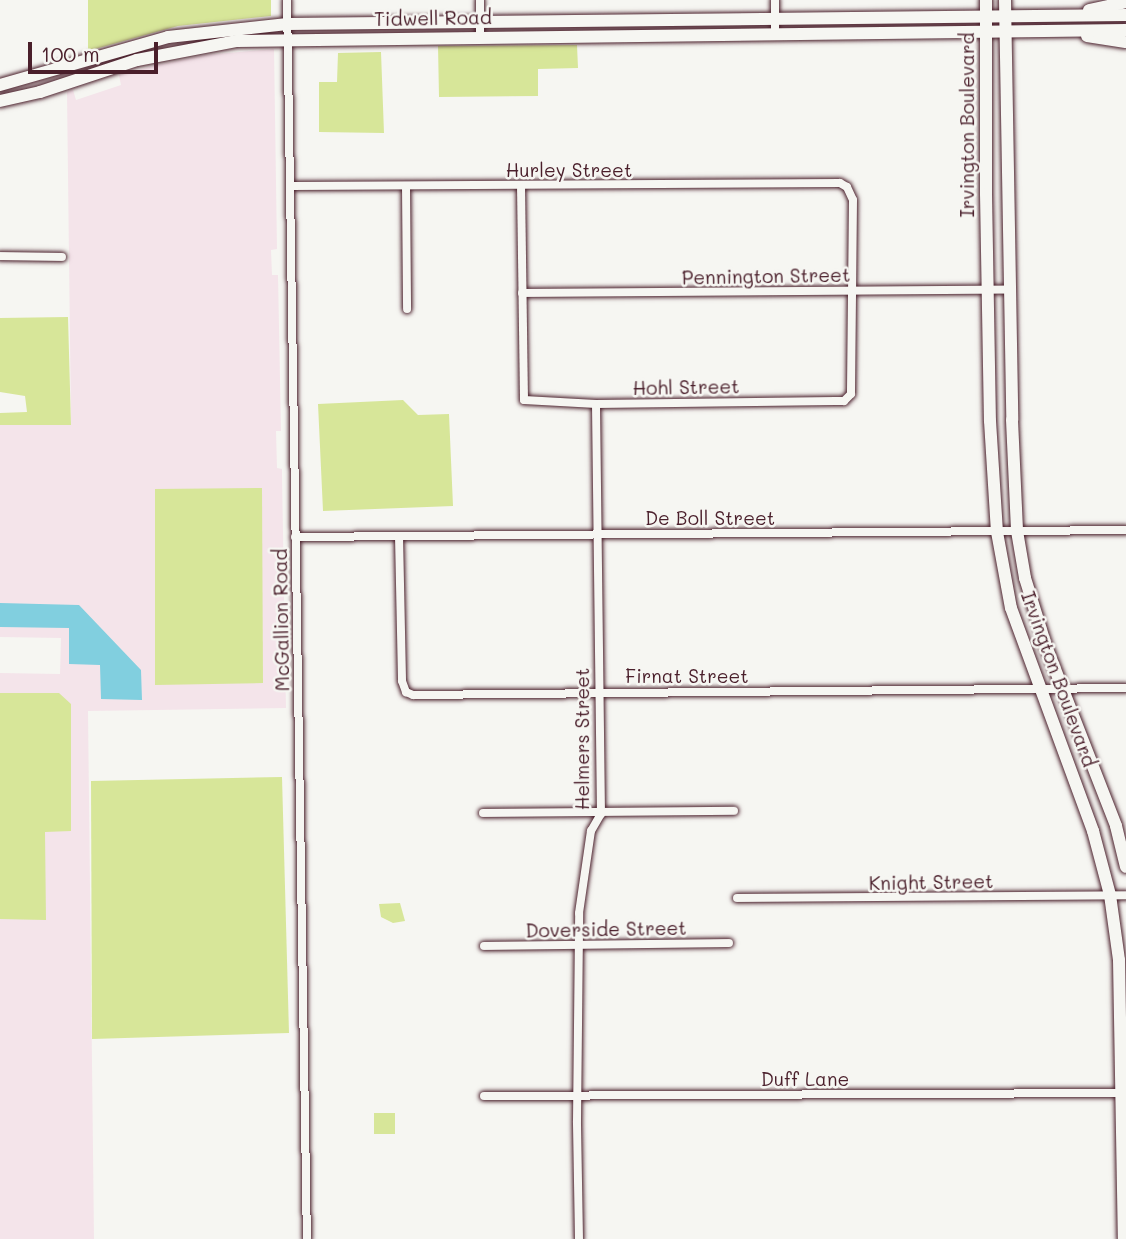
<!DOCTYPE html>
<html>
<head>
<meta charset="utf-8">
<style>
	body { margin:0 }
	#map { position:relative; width:1126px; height:1239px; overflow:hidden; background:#f6f6f2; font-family:Mali,sans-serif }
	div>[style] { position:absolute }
	.built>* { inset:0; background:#f4e4ea }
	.green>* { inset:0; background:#d7e699 }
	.water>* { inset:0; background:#81cfdf }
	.roads { filter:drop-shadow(0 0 2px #4a1f2b) drop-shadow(0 0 2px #4a1f2b) }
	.street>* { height:8px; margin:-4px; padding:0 4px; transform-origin:4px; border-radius:4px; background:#f6f6f2 }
	.secondary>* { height:12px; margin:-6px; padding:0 6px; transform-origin:6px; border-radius:6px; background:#f6f6f2 }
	span { translate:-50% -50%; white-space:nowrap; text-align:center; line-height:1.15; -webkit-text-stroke:5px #f6f6f2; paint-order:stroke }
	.street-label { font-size:19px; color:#4a1f2b }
	.scale { position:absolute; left:28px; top:42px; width:130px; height:32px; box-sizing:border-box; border:4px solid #4a1f2b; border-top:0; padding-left:9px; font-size:21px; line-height:24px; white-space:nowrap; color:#4a1f2b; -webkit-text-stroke:5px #f6f6f2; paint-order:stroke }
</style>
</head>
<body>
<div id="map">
	<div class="built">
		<div style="clip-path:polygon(274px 49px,277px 249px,271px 250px,272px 275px,278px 275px,281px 431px,276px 431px,277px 468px,282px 469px,282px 474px,286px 708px,88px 711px,94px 1239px,0 1239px,0 673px,60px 674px,61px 638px,0 637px,0 425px,71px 424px,67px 92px,73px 90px,76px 100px,121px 85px,119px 75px,153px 66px,205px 55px)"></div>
	</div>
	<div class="green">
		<div style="clip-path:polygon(88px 0,271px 0,271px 16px,178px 26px,88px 51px)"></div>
		<div style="clip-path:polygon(577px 45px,578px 68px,538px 69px,538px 96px,439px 97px,438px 46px)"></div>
		<div style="clip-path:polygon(381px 52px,384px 133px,319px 132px,319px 82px,337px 82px,338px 53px)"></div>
		<div style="clip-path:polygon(68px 317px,71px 425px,0 425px,0 413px,27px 412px,25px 396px,0 392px,0 318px)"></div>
		<div style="clip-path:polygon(403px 400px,418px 415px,449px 414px,453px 506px,323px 511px,318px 404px)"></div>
		<div style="clip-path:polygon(262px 488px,263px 683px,155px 685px,155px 489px)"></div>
		<div style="clip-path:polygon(0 693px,59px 693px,71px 704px,71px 831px,45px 832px,46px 920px,0 919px)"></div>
		<div style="clip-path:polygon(282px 777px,289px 1033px,92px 1039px,91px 781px)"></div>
		<div style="clip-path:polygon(400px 903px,405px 921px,393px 923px,381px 917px,379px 904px)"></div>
		<div style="clip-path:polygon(374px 1113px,395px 1113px,395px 1134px,374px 1134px)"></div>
	</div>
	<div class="water">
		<div style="clip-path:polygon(0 603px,79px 605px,141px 670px,142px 700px,101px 699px,100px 665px,69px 664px,69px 628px,0 627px)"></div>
	</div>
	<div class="roads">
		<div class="street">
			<div style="left:287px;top:0;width:1239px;rotate:89.08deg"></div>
			<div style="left:775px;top:33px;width:33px;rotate:-90deg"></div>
			<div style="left:480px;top:37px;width:37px;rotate:-90deg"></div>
			<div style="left:291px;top:186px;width:549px;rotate:-0.31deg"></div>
			<div style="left:840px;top:183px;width:8px;rotate:30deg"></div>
			<div style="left:847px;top:187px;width:14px;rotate:65deg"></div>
			<div style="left:853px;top:200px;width:194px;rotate:90.6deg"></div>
			<div style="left:851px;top:394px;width:10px;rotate:135deg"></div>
			<div style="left:844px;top:401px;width:9px;rotate:180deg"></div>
			<div style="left:835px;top:401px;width:239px;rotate:179.3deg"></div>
			<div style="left:596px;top:404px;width:72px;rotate:-176.8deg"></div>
			<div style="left:524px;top:400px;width:214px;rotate:-90.8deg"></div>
			<div style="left:406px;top:186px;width:123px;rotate:89.5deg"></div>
			<div style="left:0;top:256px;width:62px;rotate:0.9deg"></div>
			<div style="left:522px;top:293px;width:488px;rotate:-0.4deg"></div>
			<div style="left:399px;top:536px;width:145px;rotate:88.8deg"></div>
			<div style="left:402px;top:681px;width:12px;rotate:70deg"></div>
			<div style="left:406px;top:692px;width:8px;rotate:23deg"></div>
			<div style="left:413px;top:695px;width:713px;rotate:-0.56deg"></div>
			<div style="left:295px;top:537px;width:831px;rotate:-0.48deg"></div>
			<div style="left:483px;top:813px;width:251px;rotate:-0.5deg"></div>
			<div style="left:737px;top:898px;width:389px;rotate:-0.4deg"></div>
			<div style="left:484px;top:946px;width:245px;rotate:-0.7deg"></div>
			<div style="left:484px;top:1096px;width:641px;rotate:-0.27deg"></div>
			<div style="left:579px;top:1239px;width:118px;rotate:-91deg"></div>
			<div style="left:577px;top:1121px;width:208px;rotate:-89.4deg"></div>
			<div style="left:579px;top:913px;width:83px;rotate:-81.7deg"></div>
			<div style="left:591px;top:831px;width:20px;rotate:-60deg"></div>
			<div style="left:601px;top:814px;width:410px;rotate:-90.7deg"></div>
		</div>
		<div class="secondary">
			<div style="left:986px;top:0;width:194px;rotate:90deg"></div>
			<div style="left:986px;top:194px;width:227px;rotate:89deg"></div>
			<div style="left:990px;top:421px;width:111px;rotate:86.4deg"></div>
			<div style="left:997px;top:532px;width:77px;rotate:79.6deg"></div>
			<div style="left:1011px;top:608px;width:238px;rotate:69.8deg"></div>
			<div style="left:1093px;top:831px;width:66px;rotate:75.1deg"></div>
			<div style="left:1110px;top:895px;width:66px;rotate:82.1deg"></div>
			<div style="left:1119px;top:960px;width:279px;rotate:89deg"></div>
			<div style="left:1005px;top:0;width:420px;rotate:89deg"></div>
			<div style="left:1012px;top:420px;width:111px;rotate:87.4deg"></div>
			<div style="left:1017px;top:531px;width:48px;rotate:80.3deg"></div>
			<div style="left:1025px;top:578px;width:71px;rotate:72.8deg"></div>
			<div style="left:1046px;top:646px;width:193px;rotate:68.7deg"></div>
			<div style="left:1116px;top:826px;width:42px;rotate:76.3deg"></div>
			<div style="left:1089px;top:10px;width:38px;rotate:-12deg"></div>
			<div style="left:1087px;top:36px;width:39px;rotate:9deg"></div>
			<div style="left:0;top:85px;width:175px;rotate:-15.9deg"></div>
			<div style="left:168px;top:37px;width:120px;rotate:-6.2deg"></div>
			<div style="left:287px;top:24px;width:839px;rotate:-0.61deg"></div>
			<div style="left:0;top:101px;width:41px;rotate:-12.7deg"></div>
			<div style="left:40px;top:92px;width:102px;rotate:-18.3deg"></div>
			<div style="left:137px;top:60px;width:102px;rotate:-10.8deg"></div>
			<div style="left:237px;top:41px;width:889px;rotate:-0.71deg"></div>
		</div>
	</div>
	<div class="street-label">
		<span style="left:433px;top:18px;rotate:-1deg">Tidwell Road</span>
		<span style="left:967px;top:125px;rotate:-90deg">Irvington Boulevard</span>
		<span style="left:569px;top:170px">Hurley Street</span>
		<span style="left:766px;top:276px;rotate:-1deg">Pennington Street</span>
		<span style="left:686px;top:387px;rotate:-1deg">Hohl Street</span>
		<span style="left:710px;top:518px">De Boll Street</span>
		<span style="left:281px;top:620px;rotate:-91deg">McGallion Road</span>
		<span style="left:687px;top:676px">Firnat Street</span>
		<span style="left:1059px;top:679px;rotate:70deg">Irvington Boulevard</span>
		<span style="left:582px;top:739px;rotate:-90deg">Helmers Street</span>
		<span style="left:931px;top:882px;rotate:-1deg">Knight Street</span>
		<span style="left:606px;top:929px;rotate:-1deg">Doverside Street</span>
		<span style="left:805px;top:1079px">Duff Lane</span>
	</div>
	<div class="scale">100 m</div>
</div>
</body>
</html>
